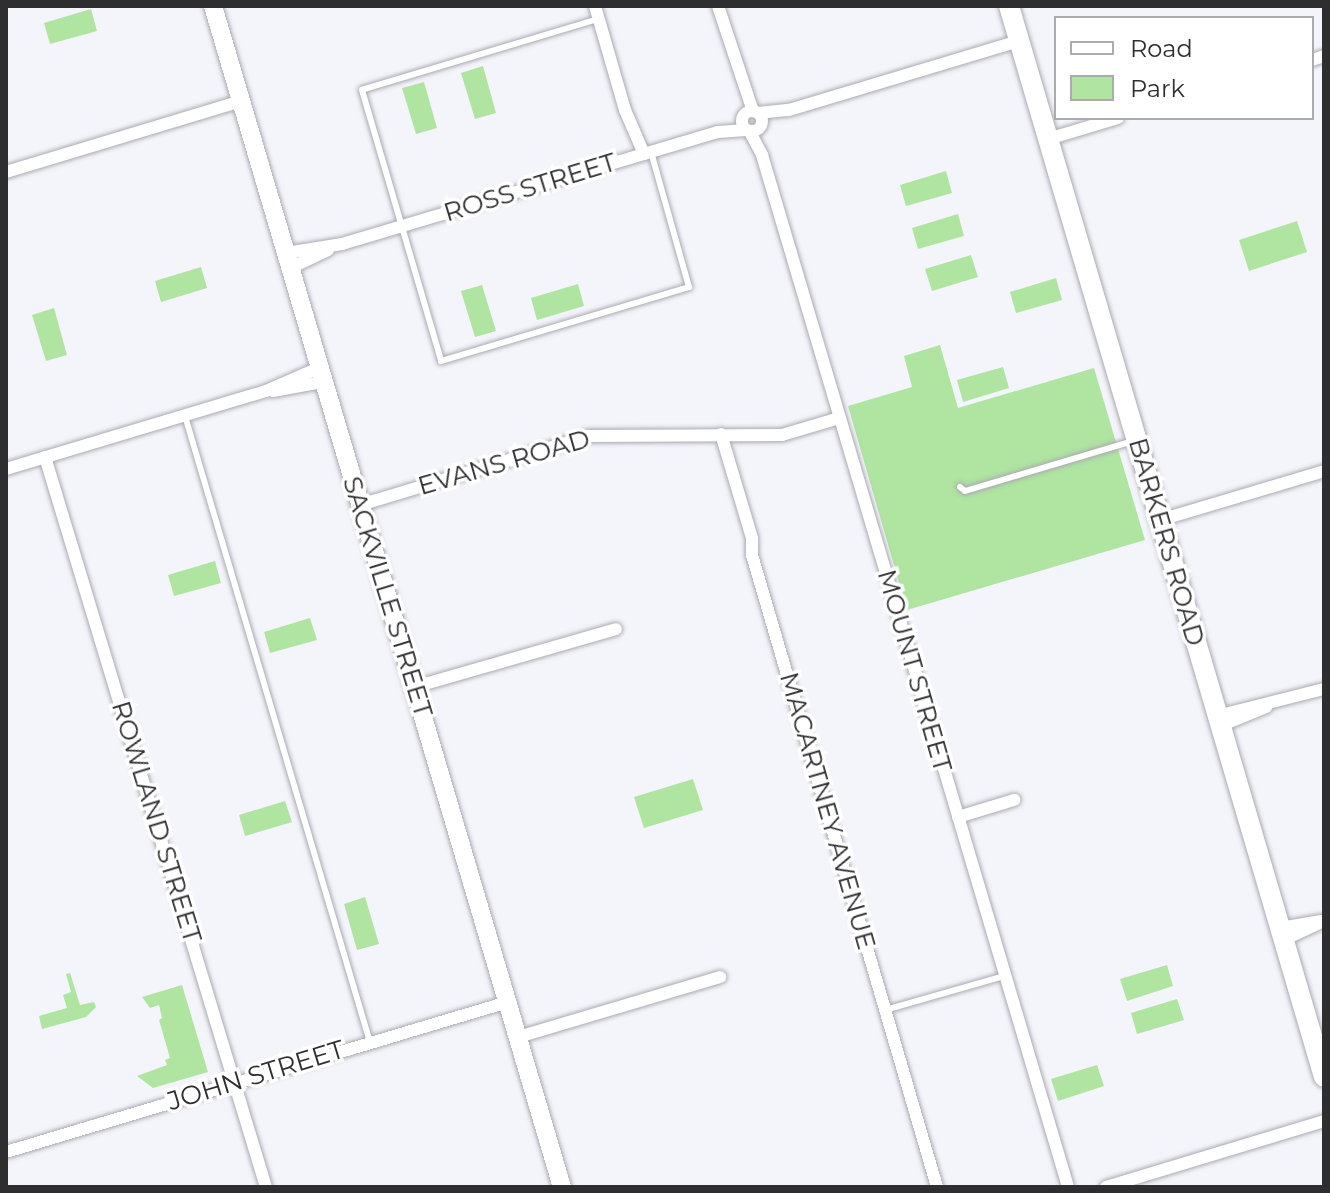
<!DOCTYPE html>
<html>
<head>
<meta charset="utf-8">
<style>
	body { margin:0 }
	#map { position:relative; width:1330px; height:1193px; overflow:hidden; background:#f4f4fb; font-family:Montserrat,sans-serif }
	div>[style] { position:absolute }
	.green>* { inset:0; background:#afe4a1 }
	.roads { filter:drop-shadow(0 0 2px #aaaab0) drop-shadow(0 0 2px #aaaab0) }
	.lane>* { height:6px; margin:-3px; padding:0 3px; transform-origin:3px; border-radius:3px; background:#fff }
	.street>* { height:12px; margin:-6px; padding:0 6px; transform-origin:6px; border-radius:6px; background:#fff }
	.street>.ring { margin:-6px; padding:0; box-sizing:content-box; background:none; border:12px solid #fff; border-radius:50% }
	.secondary>* { height:18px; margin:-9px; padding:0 9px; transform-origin:9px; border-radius:9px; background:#fff }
	.primary>* { height:20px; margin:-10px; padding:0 10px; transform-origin:10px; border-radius:10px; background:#fff }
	span { translate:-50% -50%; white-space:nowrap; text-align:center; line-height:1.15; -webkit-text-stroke:7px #fff; paint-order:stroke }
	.street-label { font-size:26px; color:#2e2e31 }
	.frame { position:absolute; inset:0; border:8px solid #2e2e31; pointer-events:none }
	.legend { position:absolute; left:1054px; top:16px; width:260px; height:104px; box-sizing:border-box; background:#fff; border:2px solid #ababad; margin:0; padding:10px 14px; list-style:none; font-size:24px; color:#2e2e31 }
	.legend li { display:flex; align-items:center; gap:16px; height:40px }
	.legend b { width:40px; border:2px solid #ababad }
</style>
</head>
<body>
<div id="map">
	<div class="green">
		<div style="clip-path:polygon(91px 9px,97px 31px,50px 44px,44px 23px)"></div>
		<div style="clip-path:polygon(483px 66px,496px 113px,475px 119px,461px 73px)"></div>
		<div style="clip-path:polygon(424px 82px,437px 128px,416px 134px,402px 88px)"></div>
		<div style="clip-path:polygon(946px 171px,952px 193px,906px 206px,900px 185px)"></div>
		<div style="clip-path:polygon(958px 214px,964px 236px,918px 249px,912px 228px)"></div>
		<div style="clip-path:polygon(1297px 221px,1307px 252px,1249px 271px,1239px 240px)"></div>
		<div style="clip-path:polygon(971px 255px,978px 277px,932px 291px,925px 269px)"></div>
		<div style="clip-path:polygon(201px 267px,207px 288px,161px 302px,155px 281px)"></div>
		<div style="clip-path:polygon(1056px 278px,1062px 300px,1016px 313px,1010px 292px)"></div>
		<div style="clip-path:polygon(578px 284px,584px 306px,537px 320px,531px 298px)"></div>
		<div style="clip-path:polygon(482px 285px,496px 331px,475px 337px,461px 291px)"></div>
		<div style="clip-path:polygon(54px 308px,67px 355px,46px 361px,32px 315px)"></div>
		<div style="clip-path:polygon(940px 345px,958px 408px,1094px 368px,1145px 540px,907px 610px,848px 406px,912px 387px,904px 356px)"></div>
		<div style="clip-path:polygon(1003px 367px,1009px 388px,963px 402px,957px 380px)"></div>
		<div style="clip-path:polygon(215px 561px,221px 583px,174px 596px,168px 575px)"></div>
		<div style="clip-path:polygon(310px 618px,317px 640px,270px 653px,264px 632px)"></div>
		<div style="clip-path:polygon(693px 779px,703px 810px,644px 828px,634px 797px)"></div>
		<div style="clip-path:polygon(285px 801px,292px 822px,245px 836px,239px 815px)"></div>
		<div style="clip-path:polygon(365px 897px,379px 944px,357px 950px,344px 904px)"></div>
		<div style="clip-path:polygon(1167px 965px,1173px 986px,1127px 1001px,1120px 979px)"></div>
		<div style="clip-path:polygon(70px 973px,80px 1005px,94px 1002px,96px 1007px,86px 1017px,42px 1029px,39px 1016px,67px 1008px,63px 995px,71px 992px,66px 974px)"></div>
		<div style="clip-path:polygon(182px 985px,208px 1072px,153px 1088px,137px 1076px,167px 1065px,165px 1060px,170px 1058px,159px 1020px,162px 1018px,159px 1005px,150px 1008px,142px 997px)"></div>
		<div style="clip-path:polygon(1177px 999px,1184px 1020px,1137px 1034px,1131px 1013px)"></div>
		<div style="clip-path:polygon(1097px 1065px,1104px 1086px,1058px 1101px,1051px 1079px)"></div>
	</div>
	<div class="roads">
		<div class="lane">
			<div style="left:598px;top:19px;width:246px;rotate:163.3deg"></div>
			<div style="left:362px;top:90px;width:282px;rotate:73.7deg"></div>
			<div style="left:441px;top:361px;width:259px;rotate:-16.6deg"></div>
			<div style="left:689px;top:287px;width:140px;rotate:-105.7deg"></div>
			<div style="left:185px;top:416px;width:653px;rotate:73.54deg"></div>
			<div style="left:960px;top:487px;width:6px;rotate:39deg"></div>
			<div style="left:965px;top:491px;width:175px;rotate:-16.6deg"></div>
			<div style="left:885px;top:1010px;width:124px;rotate:-15.9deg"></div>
		</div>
		<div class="street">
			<div style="left:595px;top:6px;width:108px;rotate:73.9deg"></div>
			<div style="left:625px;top:110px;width:48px;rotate:66.6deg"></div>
			<div style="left:718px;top:6px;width:111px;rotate:71.6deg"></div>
			<div style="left:1312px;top:60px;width:13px;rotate:-18deg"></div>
			<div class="ring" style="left:742px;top:111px;width:8px;height:8px"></div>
			<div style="left:758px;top:113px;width:31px;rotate:-6deg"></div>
			<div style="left:789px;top:110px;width:240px;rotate:-16.7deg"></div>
			<div style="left:750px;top:132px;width:26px;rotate:62deg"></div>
			<div style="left:762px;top:155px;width:1076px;rotate:73.48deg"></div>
			<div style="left:1048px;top:139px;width:73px;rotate:-16.7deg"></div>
			<div style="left:6px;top:172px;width:245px;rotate:-16.8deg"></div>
			<div style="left:286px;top:253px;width:57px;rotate:-9.1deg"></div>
			<div style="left:342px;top:244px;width:392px;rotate:-16.6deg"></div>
			<div style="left:718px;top:132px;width:28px;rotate:-4deg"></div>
			<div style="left:290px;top:268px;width:42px;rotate:-25.3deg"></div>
			<div style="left:273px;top:391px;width:51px;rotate:-10.2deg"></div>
			<div style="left:721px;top:434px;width:109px;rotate:73.4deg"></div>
			<div style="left:752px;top:538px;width:17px;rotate:90deg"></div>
			<div style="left:752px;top:555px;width:659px;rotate:73.68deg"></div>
			<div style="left:45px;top:457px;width:763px;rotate:73.16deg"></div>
			<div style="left:6px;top:469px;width:271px;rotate:-16.7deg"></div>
			<div style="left:266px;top:391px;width:58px;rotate:-23.5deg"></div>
			<div style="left:360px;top:505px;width:238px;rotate:-16.8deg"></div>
			<div style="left:588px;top:436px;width:194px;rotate:-0.3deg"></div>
			<div style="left:782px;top:435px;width:59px;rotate:-16.6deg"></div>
			<div style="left:1160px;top:520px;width:171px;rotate:-16.6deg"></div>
			<div style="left:414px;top:687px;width:210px;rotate:-16deg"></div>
			<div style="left:1217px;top:716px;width:110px;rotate:-14.2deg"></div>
			<div style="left:1220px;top:726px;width:50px;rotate:-22.4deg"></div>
			<div style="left:958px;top:817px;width:59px;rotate:-16.9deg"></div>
			<div style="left:1280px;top:928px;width:42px;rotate:-9.7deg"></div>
			<div style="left:1283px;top:940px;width:45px;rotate:-24.9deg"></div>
			<div style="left:518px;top:1037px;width:211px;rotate:-16.5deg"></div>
			<div style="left:6px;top:1152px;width:524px;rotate:-16.64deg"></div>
			<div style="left:1106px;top:1187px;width:228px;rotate:-16.8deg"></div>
		</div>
		<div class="secondary">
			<div style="left:213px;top:6px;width:1231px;rotate:73.54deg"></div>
		</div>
		<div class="primary">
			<div style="left:1009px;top:6px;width:1116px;rotate:73.61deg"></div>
		</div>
	</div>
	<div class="street-label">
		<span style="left:530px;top:188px;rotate:-17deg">ROSS STREET</span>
		<span style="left:504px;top:463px;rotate:-16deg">EVANS ROAD</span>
		<span style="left:1166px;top:542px;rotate:74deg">BARKERS ROAD</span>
		<span style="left:387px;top:597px;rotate:73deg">SACKVILLE STREET</span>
		<span style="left:914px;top:671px;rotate:74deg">MOUNT STREET</span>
		<span style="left:827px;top:811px;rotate:74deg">MACARTNEY AVENUE</span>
		<span style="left:156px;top:822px;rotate:73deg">ROWLAND STREET</span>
		<span style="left:256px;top:1076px;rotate:-17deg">JOHN STREET</span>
	</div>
	<div class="frame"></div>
	<ul class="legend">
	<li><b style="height:10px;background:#fff"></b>Road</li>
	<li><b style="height:22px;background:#afe4a1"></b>Park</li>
	</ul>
</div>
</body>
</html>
